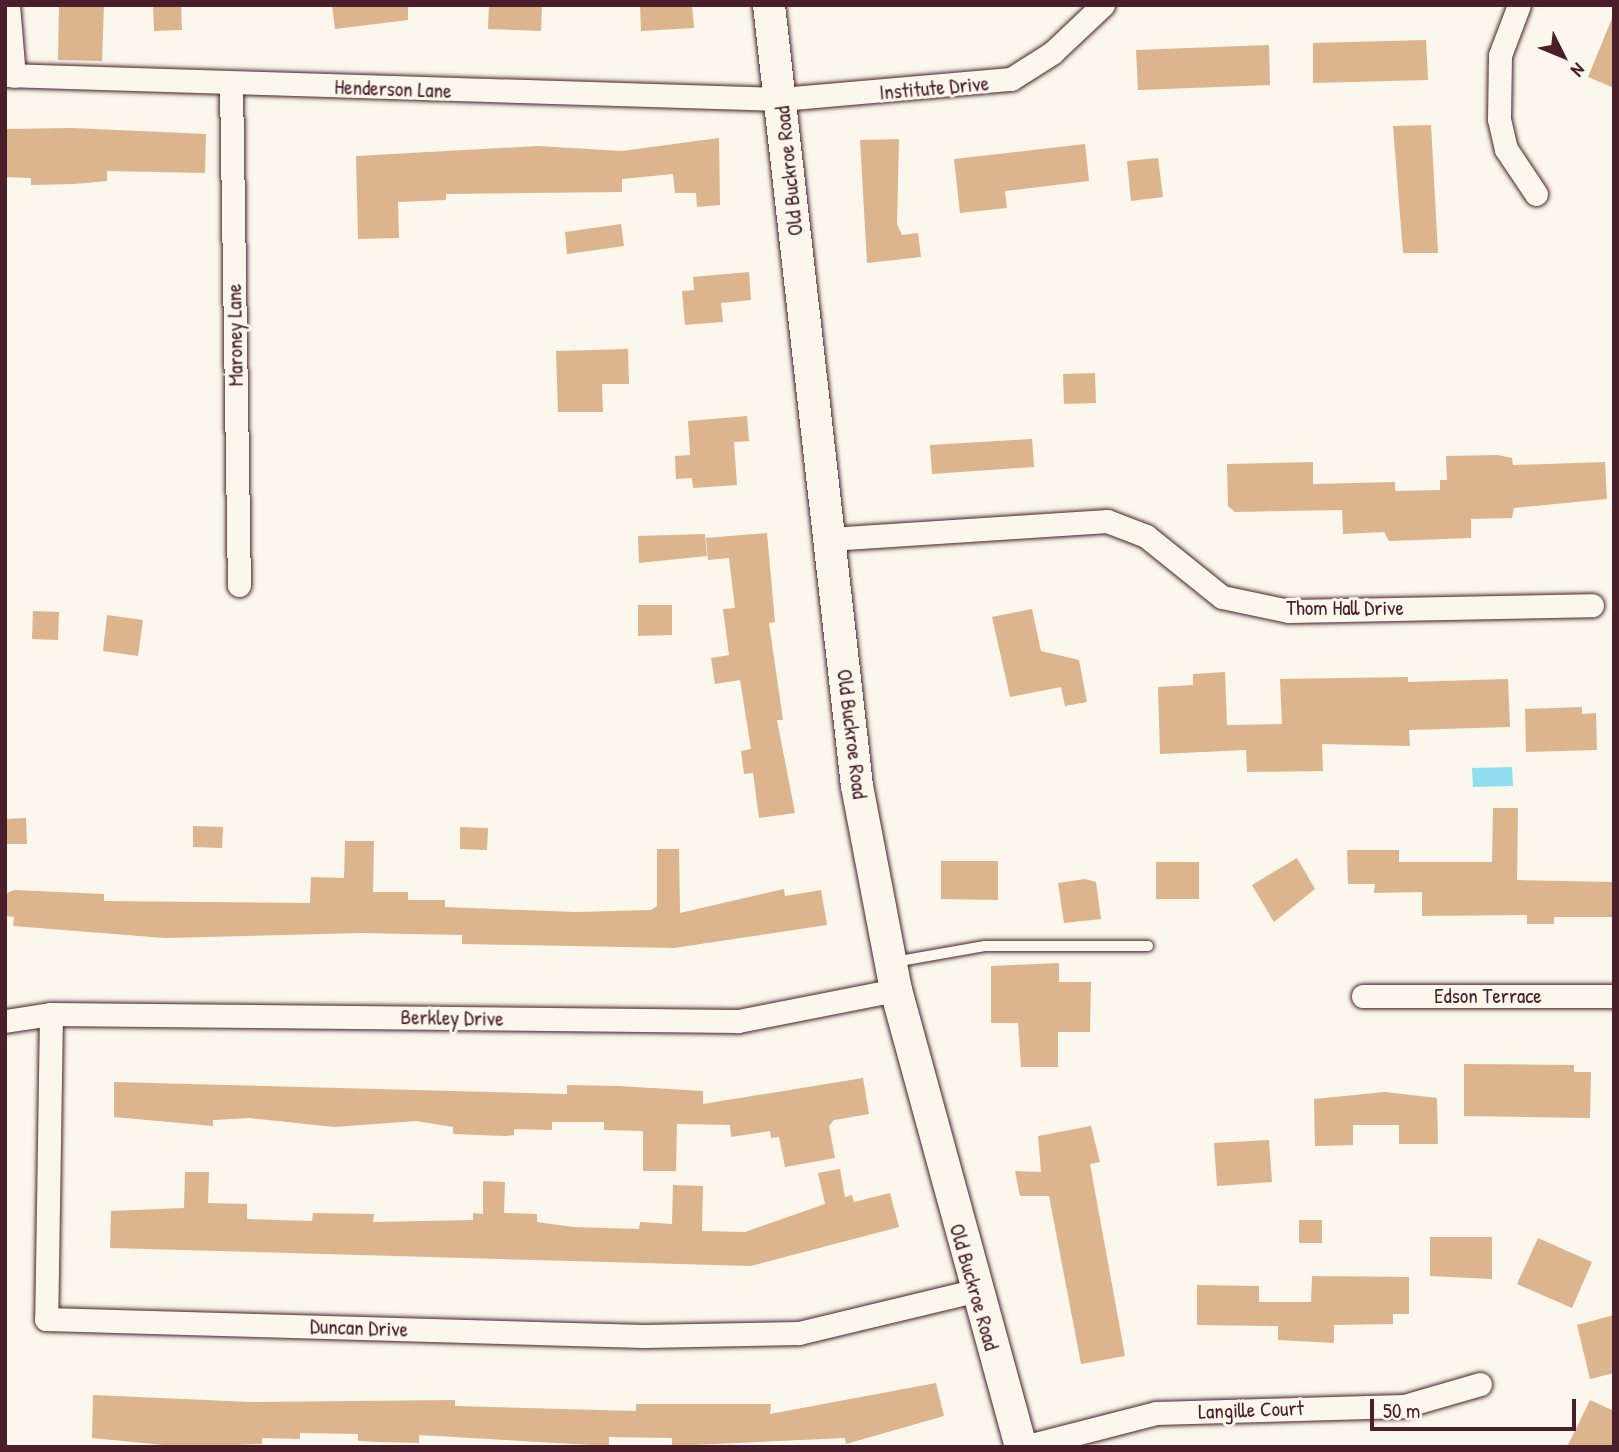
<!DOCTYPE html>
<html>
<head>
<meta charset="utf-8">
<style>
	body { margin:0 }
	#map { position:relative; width:1619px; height:1452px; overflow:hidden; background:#fbf7ec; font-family:"Patrick Hand",sans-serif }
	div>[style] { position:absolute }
	.water>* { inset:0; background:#91def0 }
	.building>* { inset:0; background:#dcb48d }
	.roads { filter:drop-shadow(0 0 2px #4a1f2b) drop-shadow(0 0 2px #4a1f2b) }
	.lane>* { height:10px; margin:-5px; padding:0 5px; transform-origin:5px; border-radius:5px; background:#fbf7ec }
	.street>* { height:23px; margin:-11.5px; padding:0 11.5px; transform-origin:11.5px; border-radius:11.5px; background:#fbf7ec }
	.secondary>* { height:32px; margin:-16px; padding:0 16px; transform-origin:16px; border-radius:16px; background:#fbf7ec }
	span { translate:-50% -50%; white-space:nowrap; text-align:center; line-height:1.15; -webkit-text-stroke:6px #fbf7ec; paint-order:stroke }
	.street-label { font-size:21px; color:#4a1f2b }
	.frame { position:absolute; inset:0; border:7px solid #4a1f2b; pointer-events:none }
	.north { position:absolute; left:1528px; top:21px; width:70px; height:70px; -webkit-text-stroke:5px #fbf7ec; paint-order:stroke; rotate:133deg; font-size:19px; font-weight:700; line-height:28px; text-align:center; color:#4a1f2b }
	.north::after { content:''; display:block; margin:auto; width:24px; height:32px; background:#4a1f2b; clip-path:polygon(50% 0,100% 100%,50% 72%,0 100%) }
	.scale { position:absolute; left:1370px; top:1399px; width:206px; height:32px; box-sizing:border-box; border:4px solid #4a1f2b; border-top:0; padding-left:9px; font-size:21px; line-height:24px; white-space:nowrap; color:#4a1f2b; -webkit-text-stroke:5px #fbf7ec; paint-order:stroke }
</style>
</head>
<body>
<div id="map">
	<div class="water">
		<div style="clip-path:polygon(1512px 767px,1513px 786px,1473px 787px,1472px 768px)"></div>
	</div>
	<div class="building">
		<div style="clip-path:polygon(59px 5px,104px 5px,102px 61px,58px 60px)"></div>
		<div style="clip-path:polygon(153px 5px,181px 5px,182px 30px,154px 31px)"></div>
		<div style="clip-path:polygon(332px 5px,408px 5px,408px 20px,335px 29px)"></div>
		<div style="clip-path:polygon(489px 5px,542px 5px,541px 31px,488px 29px)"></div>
		<div style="clip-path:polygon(640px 5px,692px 5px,694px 28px,641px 31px)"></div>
		<div style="clip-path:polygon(1613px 16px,1614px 16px,1614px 88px,1588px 77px)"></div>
		<div style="clip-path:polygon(1426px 40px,1428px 80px,1313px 83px,1313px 43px)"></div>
		<div style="clip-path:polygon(1269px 45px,1270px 85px,1138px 90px,1136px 50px)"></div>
		<div style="clip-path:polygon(1431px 125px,1438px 253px,1403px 253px,1393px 126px)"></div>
		<div style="clip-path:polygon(72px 128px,206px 134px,205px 173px,107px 171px,107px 181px,74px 184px,31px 185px,31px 178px,5px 177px,5px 129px)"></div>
		<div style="clip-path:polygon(719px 138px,720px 205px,697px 207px,696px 193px,675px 193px,673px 174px,622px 179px,622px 192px,446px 194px,446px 200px,398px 202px,399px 238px,358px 239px,356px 156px,538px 146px,622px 151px)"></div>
		<div style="clip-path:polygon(899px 139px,897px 224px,902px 235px,918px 233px,921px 257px,867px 263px,860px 140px)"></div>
		<div style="clip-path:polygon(1085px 144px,1089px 181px,1005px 191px,1007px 208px,960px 213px,954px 159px)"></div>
		<div style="clip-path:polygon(1158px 158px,1163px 197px,1131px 201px,1127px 161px)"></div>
		<div style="clip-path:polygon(621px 224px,624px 246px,567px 254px,565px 232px)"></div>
		<div style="clip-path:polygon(749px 272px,751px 300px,721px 303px,723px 322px,685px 325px,682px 291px,694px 290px,693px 277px)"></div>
		<div style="clip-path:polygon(628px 349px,629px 384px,602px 384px,603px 412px,558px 412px,556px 351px)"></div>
		<div style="clip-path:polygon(1095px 373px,1096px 403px,1064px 404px,1063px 374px)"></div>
		<div style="clip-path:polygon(747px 416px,749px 441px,734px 442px,737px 485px,693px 488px,692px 478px,676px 479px,675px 456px,690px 455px,688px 421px)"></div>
		<div style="clip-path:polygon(1032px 439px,1034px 467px,932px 474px,930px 445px)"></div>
		<div style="clip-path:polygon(1498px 455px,1512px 458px,1513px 465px,1605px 462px,1607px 499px,1514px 508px,1512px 518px,1471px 519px,1471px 538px,1389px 541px,1384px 532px,1343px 534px,1342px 510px,1235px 512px,1228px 506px,1227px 464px,1313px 462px,1313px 484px,1395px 482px,1395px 491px,1440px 490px,1440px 480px,1447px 480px,1446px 456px)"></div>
		<div style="clip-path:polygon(767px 533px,775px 622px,769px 623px,783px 720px,777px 720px,795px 813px,759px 818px,753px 773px,744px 774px,741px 751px,751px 749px,740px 680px,715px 684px,711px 658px,729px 655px,723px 609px,735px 608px,729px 558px,708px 560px,706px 538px)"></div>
		<div style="clip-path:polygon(705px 534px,707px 556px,639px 563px,638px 536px)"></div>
		<div style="clip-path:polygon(638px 605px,672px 605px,672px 635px,638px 636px)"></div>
		<div style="clip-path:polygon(1032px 609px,1041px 651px,1079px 660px,1087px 702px,1065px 706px,1061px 687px,1010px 697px,992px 617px)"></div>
		<div style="clip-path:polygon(33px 611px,59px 612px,58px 640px,32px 639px)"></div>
		<div style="clip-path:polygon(107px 615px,143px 620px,138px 656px,103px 651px)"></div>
		<div style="clip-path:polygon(1225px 672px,1227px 725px,1282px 724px,1280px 679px,1408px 677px,1408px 682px,1508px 679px,1510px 727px,1409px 730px,1410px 746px,1322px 744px,1323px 771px,1247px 772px,1246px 750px,1160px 754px,1158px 687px,1193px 685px,1193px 674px)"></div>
		<div style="clip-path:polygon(1582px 707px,1582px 714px,1596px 713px,1597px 750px,1526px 752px,1525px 709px)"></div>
		<div style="clip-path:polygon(1493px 808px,1518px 808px,1517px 880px,1614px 882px,1614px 917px,1554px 917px,1554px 924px,1527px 924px,1527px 915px,1422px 916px,1422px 892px,1374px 893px,1375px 884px,1348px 884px,1347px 850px,1399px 850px,1399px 862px,1492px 862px)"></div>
		<div style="clip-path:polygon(26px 818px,27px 844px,5px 844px,5px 819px)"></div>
		<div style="clip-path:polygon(193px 826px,223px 827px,222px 848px,193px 847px)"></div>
		<div style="clip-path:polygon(460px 827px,488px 828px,487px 850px,460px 849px)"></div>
		<div style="clip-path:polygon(345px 841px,374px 841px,373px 892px,408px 892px,408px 900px,445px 900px,445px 907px,576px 912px,651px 910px,657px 906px,657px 849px,679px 849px,680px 913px,784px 889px,785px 896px,821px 890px,827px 925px,674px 948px,462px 944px,462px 935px,361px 933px,165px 938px,13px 926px,14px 917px,5px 916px,5px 894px,14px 890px,104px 894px,104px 901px,310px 903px,311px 877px,344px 878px)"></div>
		<div style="clip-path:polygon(1297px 858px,1315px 889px,1274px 922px,1252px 885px)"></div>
		<div style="clip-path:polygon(941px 861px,998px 861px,998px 900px,941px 899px)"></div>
		<div style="clip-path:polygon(1156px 862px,1199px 862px,1199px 899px,1156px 899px)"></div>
		<div style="clip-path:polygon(1085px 879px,1096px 882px,1101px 919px,1064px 923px,1058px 883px)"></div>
		<div style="clip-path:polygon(1059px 963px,1059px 982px,1091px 982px,1090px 1032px,1058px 1032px,1058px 1067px,1021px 1067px,1018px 1023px,991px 1023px,991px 966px)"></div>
		<div style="clip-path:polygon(1464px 1064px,1574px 1065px,1574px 1072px,1591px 1072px,1590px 1118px,1464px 1116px)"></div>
		<div style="clip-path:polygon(863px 1078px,869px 1114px,834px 1120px,829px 1126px,835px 1158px,785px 1167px,779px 1137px,771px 1138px,770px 1131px,731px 1137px,730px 1125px,677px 1124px,676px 1171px,643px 1171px,643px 1131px,604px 1130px,604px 1122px,552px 1122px,552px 1130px,514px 1129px,514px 1135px,505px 1136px,453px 1134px,453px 1127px,416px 1121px,334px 1127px,250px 1118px,213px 1120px,213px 1126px,114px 1117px,114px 1082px,567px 1094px,567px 1085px,618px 1086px,703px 1091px,703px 1104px)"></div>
		<div style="clip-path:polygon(1385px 1092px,1437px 1098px,1438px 1144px,1399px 1144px,1399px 1125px,1353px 1125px,1353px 1145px,1315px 1146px,1314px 1099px)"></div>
		<div style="clip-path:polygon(1091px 1126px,1100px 1162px,1090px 1164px,1125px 1356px,1081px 1364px,1049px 1196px,1020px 1196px,1015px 1171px,1041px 1172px,1038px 1136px)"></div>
		<div style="clip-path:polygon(1269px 1140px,1272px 1182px,1217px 1186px,1214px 1143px)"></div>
		<div style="clip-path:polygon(840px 1169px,845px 1197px,852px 1195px,854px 1202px,890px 1193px,899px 1227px,751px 1266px,110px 1248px,111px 1211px,184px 1208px,185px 1172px,209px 1172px,208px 1203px,247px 1204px,247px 1219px,312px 1221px,313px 1213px,374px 1214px,373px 1222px,473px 1220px,473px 1213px,483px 1214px,483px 1181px,505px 1182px,504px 1213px,537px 1214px,537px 1222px,573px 1227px,639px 1229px,640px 1222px,672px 1224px,673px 1185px,703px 1186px,702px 1231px,745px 1232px,825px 1204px,818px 1173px)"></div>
		<div style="clip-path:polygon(1299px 1220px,1322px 1220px,1322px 1243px,1299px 1243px)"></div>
		<div style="clip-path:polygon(1430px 1237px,1492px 1237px,1492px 1279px,1430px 1276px)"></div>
		<div style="clip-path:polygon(1538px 1238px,1592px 1262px,1572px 1308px,1517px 1284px)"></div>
		<div style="clip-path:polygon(1312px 1276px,1409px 1277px,1409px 1314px,1393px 1314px,1393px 1324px,1334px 1325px,1334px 1343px,1278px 1340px,1278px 1326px,1197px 1325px,1197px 1285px,1259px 1286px,1259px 1302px,1311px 1302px)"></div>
		<div style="clip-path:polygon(1614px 1315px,1614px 1373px,1590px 1379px,1577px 1325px)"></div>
		<div style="clip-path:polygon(936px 1383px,944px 1416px,846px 1444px,845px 1438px,672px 1446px,672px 1438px,609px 1437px,609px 1446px,419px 1435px,419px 1443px,379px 1442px,358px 1441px,358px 1434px,300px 1433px,300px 1439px,262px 1438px,262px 1444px,183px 1447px,92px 1438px,93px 1395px,250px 1402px,455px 1400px,455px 1406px,636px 1411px,636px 1404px,771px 1404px,770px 1414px)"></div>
		<div style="clip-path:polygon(1590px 1400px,1614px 1411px,1614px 1447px,1567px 1447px)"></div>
	</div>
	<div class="roads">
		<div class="lane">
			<div style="left:894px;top:962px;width:92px;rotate:-10deg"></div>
			<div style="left:985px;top:946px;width:163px"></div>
		</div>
		<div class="street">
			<div style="left:8px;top:5px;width:71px;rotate:85.2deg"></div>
			<div style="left:1519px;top:5px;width:53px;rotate:110.8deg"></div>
			<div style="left:1500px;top:55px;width:64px;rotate:90.9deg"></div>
			<div style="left:1499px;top:119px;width:31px;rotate:77deg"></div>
			<div style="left:1506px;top:149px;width:54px;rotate:56.3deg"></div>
			<div style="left:5px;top:75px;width:776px;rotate:1.77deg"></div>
			<div style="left:781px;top:99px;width:231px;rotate:-5deg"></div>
			<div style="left:1011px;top:79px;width:49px;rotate:-32.4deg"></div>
			<div style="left:1052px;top:53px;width:70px;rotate:-43.3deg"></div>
			<div style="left:231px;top:84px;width:501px;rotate:89.09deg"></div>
			<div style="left:829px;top:539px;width:279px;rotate:-3.7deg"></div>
			<div style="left:1107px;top:521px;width:42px;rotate:21deg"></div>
			<div style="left:1146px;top:536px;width:97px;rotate:38.8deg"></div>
			<div style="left:1222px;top:597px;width:68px;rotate:11.8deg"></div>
			<div style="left:1289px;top:611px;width:303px;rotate:-1.1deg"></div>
			<div style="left:1363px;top:996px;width:251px"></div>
			<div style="left:51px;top:1014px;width:305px;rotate:90.9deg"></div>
			<div style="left:46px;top:1319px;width:598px;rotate:1.63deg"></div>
			<div style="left:644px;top:1336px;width:155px;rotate:-1.1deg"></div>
			<div style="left:799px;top:1333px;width:180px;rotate:-13.5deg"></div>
			<div style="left:5px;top:1021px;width:47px;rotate:-8.7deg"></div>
			<div style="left:51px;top:1014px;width:687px;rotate:0.58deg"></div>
			<div style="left:738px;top:1021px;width:161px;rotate:-11.1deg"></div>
			<div style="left:1024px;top:1447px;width:136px;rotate:-14.4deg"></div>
			<div style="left:1156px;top:1413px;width:248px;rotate:-1.6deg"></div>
			<div style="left:1404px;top:1406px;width:79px;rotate:-16.1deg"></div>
		</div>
		<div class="secondary">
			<div style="left:769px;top:5px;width:786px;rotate:83.57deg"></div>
			<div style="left:857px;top:786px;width:208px;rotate:79.2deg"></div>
			<div style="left:896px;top:990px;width:474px;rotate:74.7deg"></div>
		</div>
	</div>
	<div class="street-label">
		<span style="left:934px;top:88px;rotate:-5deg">Institute Drive</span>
		<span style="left:393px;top:89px;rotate:2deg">Henderson Lane</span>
		<span style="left:789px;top:171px;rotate:-96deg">Old Buckroe Road</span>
		<span style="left:235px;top:335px;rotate:-91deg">Maroney Lane</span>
		<span style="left:1345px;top:608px">Thom Hall Drive</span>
		<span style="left:852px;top:734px;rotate:83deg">Old Buckroe Road</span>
		<span style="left:1488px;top:996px">Edson Terrace</span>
		<span style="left:452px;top:1018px;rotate:1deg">Berkley Drive</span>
		<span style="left:974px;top:1287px;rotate:74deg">Old Buckroe Road</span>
		<span style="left:359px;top:1328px;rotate:2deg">Duncan Drive</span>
		<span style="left:1251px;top:1410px;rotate:-2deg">Langille Court</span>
	</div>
	<div class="frame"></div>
	<div class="north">N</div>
	<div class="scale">50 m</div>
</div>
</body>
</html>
